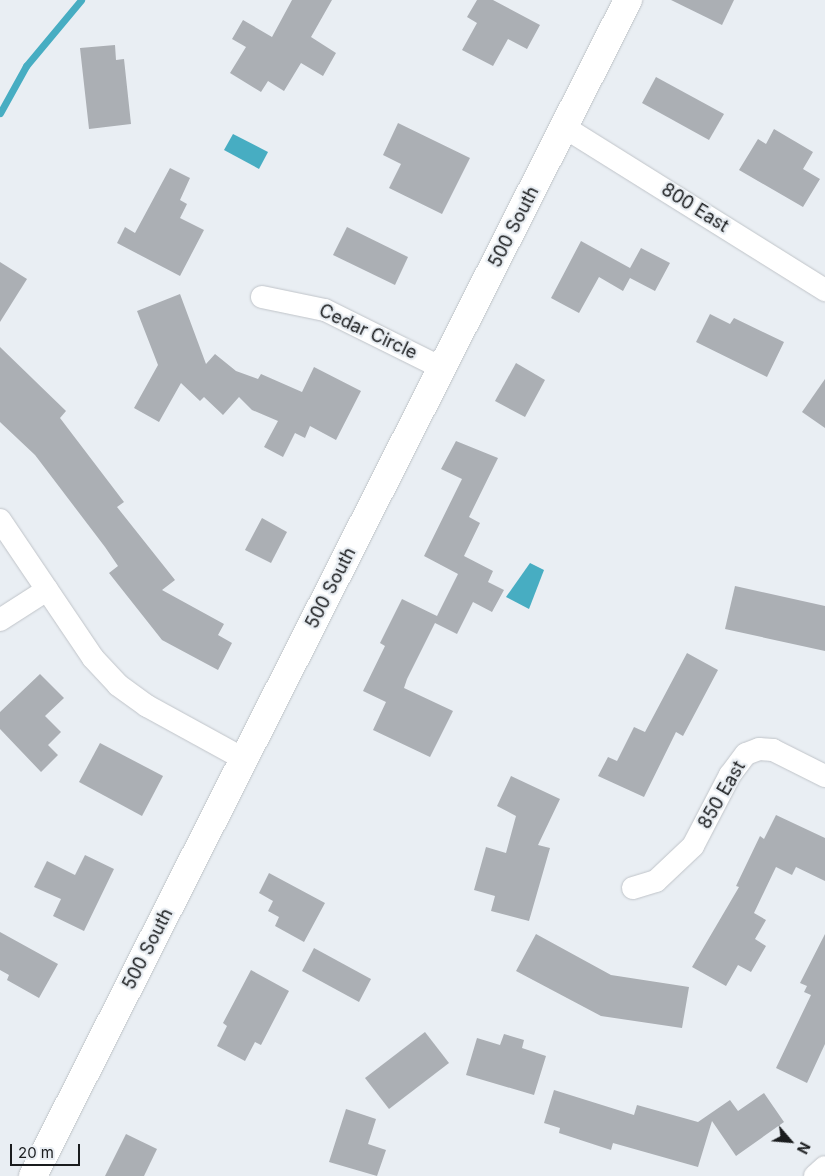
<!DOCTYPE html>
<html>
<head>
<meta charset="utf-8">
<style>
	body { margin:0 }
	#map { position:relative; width:825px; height:1176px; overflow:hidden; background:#e9eef3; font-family:Inter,sans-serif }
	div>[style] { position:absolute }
	.water>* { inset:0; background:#47adc2 }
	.stream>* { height:7px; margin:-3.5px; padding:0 3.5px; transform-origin:3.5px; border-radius:3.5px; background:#47adc2 }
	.building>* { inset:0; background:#abafb4 }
	.roads { filter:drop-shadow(0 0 1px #c0c4c9) drop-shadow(0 0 1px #c0c4c9) }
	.street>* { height:22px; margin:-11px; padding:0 11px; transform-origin:11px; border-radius:11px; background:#fff }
	.secondary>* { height:28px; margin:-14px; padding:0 14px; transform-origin:14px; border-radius:14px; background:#fff }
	span { translate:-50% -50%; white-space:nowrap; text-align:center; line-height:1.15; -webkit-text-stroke:4.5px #e9eef3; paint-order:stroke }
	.street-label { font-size:18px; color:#1a1c1e }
	.north { position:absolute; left:765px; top:1116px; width:50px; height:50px; -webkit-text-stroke:4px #e9eef3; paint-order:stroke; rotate:117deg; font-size:14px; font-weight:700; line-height:20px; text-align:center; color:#1a1c1e }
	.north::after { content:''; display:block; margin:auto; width:18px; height:22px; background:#1a1c1e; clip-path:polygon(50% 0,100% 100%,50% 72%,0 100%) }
	.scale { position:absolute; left:10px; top:1144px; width:70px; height:22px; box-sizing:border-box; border:2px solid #1a1c1e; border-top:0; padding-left:6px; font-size:15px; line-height:18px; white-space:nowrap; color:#1a1c1e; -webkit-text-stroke:4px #e9eef3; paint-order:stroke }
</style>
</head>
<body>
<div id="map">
	<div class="water">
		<div style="clip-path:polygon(233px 134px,268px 152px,259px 169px,224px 150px)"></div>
		<div style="clip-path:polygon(530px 563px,544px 570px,529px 609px,506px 597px)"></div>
	</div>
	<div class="stream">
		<div style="left:0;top:113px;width:54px;rotate:-61deg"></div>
		<div style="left:26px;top:66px;width:86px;rotate:-50.2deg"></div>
	</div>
	<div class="building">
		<div style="clip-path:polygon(292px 0,332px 0,311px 37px,336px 53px,323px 76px,301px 63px,284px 91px,268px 81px,261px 92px,230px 73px,246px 47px,232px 39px,243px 20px,272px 37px)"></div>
		<div style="clip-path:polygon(477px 0,493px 0,540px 25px,527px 49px,508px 39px,493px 66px,462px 50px,477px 23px,467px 17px)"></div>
		<div style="clip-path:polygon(671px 0,734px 0,722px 25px)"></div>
		<div style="clip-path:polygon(115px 45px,116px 60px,124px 59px,131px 124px,89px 129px,80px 48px)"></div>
		<div style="clip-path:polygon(656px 77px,724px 114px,709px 140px,642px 103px)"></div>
		<div style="clip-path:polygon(398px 123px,470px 158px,442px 214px,389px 188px,401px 164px,383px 155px)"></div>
		<div style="clip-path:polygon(774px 129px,813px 152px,803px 169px,820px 179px,803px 207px,739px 170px,758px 139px,766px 144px)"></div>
		<div style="clip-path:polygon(170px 168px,190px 178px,180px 200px,187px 204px,180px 218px,204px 230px,180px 276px,117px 243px,125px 227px,135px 233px)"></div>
		<div style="clip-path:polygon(347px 227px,408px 257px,395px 285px,333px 255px)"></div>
		<div style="clip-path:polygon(581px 241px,630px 268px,641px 248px,670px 263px,655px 291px,630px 278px,623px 291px,599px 277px,579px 313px,551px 298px)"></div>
		<div style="clip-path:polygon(0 262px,27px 279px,0 322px)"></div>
		<div style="clip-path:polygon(180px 294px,206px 364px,215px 354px,236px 371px,258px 379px,261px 374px,302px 392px,314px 367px,361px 391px,336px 440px,310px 426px,305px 438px,295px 433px,283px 457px,264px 447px,278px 421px,252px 410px,239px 397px,223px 415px,204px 397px,200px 401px,181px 383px,159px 422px,134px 408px,158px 365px,137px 311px)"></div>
		<div style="clip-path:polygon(710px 314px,730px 324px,734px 318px,784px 342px,767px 377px,696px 342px)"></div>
		<div style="clip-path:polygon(0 347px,66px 411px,60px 418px,124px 502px,117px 507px,175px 580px,162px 590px,224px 624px,218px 635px,232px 643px,218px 670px,162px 640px,109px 573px,118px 566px,105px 547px,35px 455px,0 422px)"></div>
		<div style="clip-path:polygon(516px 363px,545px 380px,525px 417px,495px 401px)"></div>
		<div style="clip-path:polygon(825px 379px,825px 428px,802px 412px)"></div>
		<div style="clip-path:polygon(456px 441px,498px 458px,469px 517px,480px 523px,464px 556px,493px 571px,488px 582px,504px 590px,492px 612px,473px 602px,457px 634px,435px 623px,407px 679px,404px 688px,453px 711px,430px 757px,373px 730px,386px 702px,363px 691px,385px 646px,380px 643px,402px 599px,437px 616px,458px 574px,424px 556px,462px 479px,441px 469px)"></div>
		<div style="clip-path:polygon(262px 518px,287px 532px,271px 563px,245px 550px)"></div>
		<div style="clip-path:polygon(735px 586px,825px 606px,825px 651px,725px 629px)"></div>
		<div style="clip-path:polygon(687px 653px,718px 670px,683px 736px,676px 732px,644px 797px,598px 776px,608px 757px,617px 761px,634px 727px,645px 732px)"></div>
		<div style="clip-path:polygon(40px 674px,64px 698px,45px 716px,61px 732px,48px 745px,58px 755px,41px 772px,0 729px,0 712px)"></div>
		<div style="clip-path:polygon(100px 743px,163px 776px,142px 816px,79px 782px)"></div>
		<div style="clip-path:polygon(511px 776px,560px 799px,538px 845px,550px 848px,529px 921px,491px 911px,495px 896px,474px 890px,486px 847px,506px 853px,516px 816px,497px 806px)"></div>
		<div style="clip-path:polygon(776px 815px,825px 838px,825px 881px,796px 867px,792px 875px,776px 867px,754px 913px,766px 920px,755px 939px,766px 946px,751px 972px,738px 965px,726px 986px,692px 967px,739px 887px,736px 886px,760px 836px,764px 839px)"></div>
		<div style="clip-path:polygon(85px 855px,114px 869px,84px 931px,53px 916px,61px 899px,34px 887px,47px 861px,75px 875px)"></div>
		<div style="clip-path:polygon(269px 873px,325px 903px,304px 942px,275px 926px,279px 917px,268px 911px,273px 901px,259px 893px)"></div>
		<div style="clip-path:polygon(0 932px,58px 964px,39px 998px,7px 980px,9px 975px,0 970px)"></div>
		<div style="clip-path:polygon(536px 934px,611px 975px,689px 987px,682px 1028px,601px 1016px,516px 971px)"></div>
		<div style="clip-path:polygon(825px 934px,825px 1044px,807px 1083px,776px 1068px,811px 995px,804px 992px,807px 986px,800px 983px)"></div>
		<div style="clip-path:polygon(314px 948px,371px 979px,359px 1002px,302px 971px)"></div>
		<div style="clip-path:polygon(251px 970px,289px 991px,261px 1045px,255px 1042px,245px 1061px,217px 1046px,227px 1026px,223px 1023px)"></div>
		<div style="clip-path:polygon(425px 1032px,449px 1063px,389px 1109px,365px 1078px)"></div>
		<div style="clip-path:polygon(504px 1034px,524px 1040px,522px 1048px,546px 1056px,534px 1095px,466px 1075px,477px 1038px,500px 1045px)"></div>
		<div style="clip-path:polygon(554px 1090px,634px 1115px,637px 1105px,698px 1122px,730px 1100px,738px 1111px,764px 1093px,784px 1122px,736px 1156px,712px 1121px,698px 1167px,613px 1143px,611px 1150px,559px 1133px,560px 1128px,544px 1123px)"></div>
		<div style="clip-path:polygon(346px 1109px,376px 1119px,368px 1144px,386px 1150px,377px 1176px,329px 1162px)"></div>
		<div style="clip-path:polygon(126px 1134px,157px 1149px,144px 1176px,105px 1176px)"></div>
	</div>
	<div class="roads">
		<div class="street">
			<div style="left:564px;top:127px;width:308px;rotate:32deg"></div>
			<div style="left:262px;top:297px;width:64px;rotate:11.7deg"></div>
			<div style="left:325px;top:310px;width:131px;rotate:26.4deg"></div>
			<div style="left:0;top:520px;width:166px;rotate:56deg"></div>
			<div style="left:93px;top:658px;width:37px;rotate:47deg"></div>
			<div style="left:118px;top:685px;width:36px;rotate:36deg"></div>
			<div style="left:147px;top:706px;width:111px;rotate:28.7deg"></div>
			<div style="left:0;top:620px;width:56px;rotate:-32.6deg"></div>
			<div style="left:633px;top:888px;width:24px;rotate:-17deg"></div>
			<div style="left:656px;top:881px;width:51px;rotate:-43.4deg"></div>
			<div style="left:693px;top:846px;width:80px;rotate:-62.5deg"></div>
			<div style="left:730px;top:775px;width:26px;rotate:-53deg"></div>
			<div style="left:746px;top:754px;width:14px;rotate:-21deg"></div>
			<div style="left:759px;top:749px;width:14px;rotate:4deg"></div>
			<div style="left:773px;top:750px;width:58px;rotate:26.6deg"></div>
			<div style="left:815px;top:1176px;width:13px;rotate:-42deg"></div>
		</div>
		<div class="secondary">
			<div style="left:33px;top:1176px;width:1318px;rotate:-63.16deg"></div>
		</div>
	</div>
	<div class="street-label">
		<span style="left:695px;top:208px;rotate:32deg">800 East</span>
		<span style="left:514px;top:227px;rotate:-63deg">500 South</span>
		<span style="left:368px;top:332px;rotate:25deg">Cedar Circle</span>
		<span style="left:331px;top:588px;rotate:-63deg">500 South</span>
		<span style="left:722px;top:795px;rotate:-60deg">850 East</span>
		<span style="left:148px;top:949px;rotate:-63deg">500 South</span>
	</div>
	<div class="north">N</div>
	<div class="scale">20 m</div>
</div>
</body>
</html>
